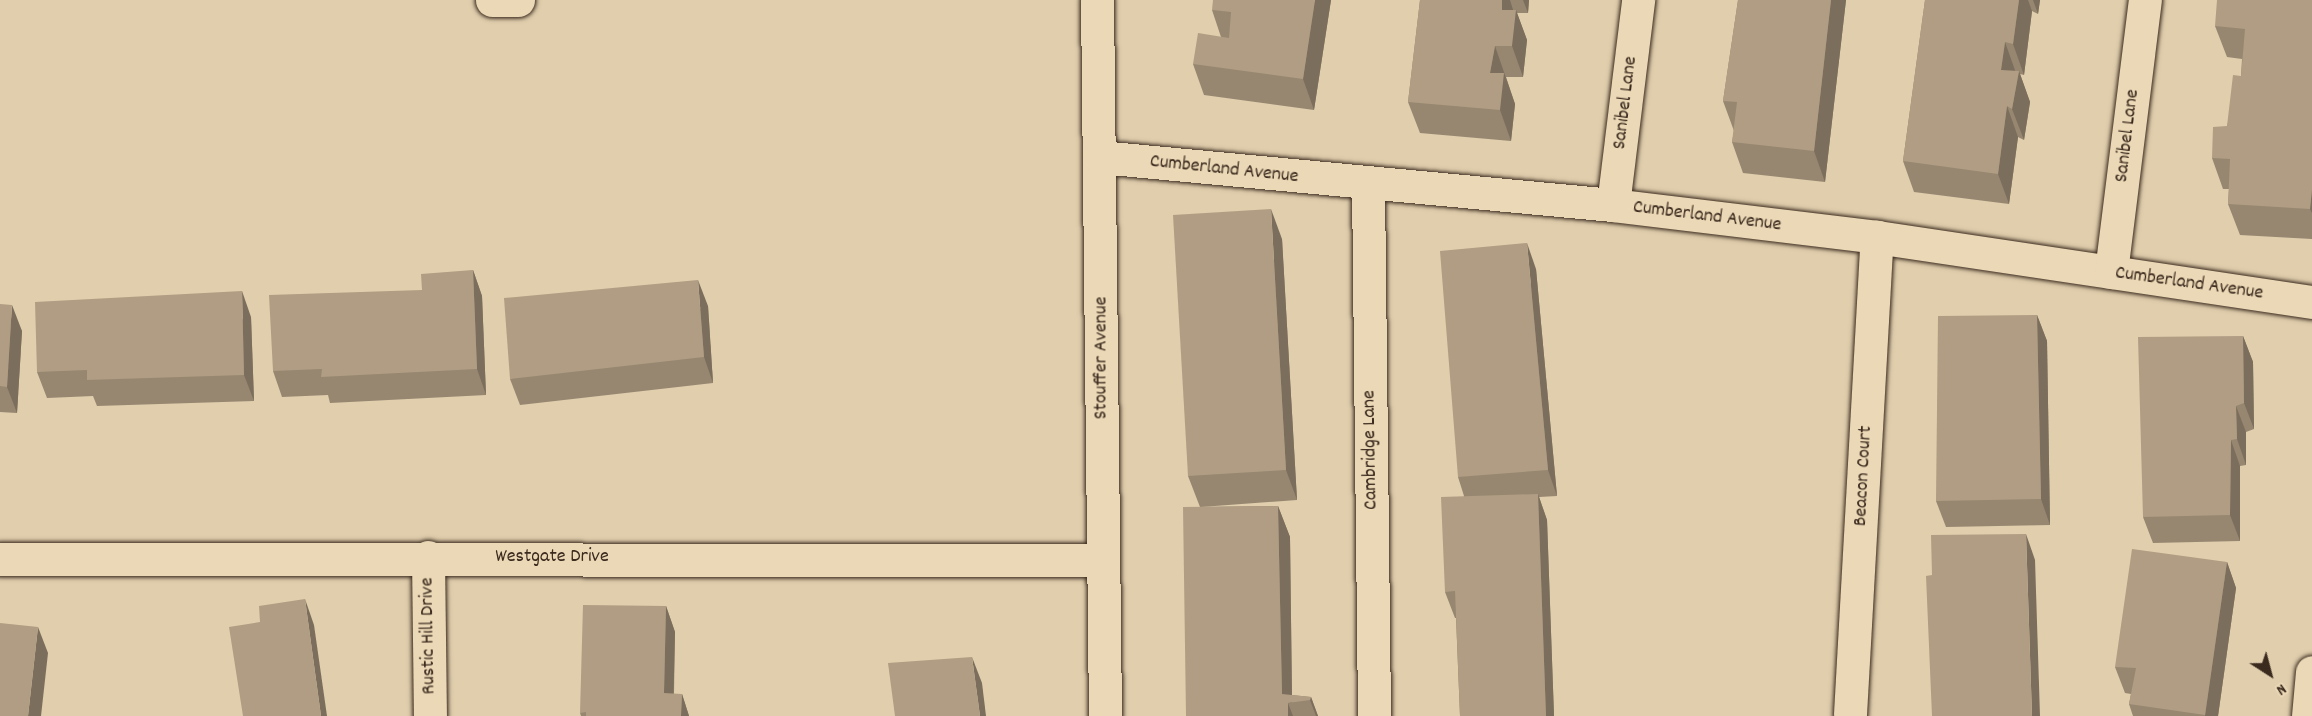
<!DOCTYPE html>
<html>
<head>
<meta charset="utf-8">
<style>
	body { margin:0 }
	#map { position:relative; width:2312px; height:716px; overflow:hidden; background:#e0cead; font-family:Dekko,sans-serif }
	div>[style] { position:absolute }
	.roads { filter:drop-shadow(0 0 2px #3b2a1e) drop-shadow(0 0 2px #3b2a1e) }
	.minor>* { height:33px; margin:-16.5px; padding:0 16.5px; transform-origin:16.5px; border-radius:16.5px; background:#ebd8b6 }
	.wall>* { inset:0; background:#978771 }
	.shaded-wall>* { inset:0; background:#7b6e5c }
	.building>* { inset:0; background:#b09d83 }
	span { translate:-50% -50%; white-space:nowrap; text-align:center; line-height:1.15; -webkit-text-stroke:5px #ebd8b6; paint-order:stroke }
	.street-label { font-size:20px; color:#3b2a1e }
	.north { position:absolute; left:2240px; top:644px; width:60px; height:60px; -webkit-text-stroke:4px #ebd8b6; paint-order:stroke; rotate:144deg; font-size:16px; font-weight:700; line-height:24px; text-align:center; color:#3b2a1e }
	.north::after { content:''; display:block; margin:auto; width:21px; height:27px; background:#3b2a1e; clip-path:polygon(50% 0,100% 100%,50% 72%,0 100%) }
</style>
</head>
<body>
<div id="map">
	<div class="roads">
		<div class="minor">
			<div style="left:492px;top:0;width:26px"></div>
			<div style="left:1097px;top:0;width:716px;rotate:89.36deg"></div>
			<div style="left:1100px;top:157px;width:515px;rotate:5.35deg"></div>
			<div style="left:1613px;top:205px;width:266px;rotate:6.9deg"></div>
			<div style="left:1877px;top:237px;width:440px;rotate:8.5deg"></div>
			<div style="left:1368px;top:184px;width:532px;rotate:89.35deg"></div>
			<div style="left:1613px;top:205px;width:207px;rotate:-83deg"></div>
			<div style="left:2111px;top:272px;width:274px;rotate:-82.9deg"></div>
			<div style="left:428px;top:557px;width:159px;rotate:89.3deg"></div>
			<div style="left:0;top:559px;width:1103px;rotate:0.05deg"></div>
			<div style="left:1850px;top:714px;width:478px;rotate:-86.8deg"></div>
			<div style="left:2308px;top:716px;width:44px;rotate:-84.8deg"></div>
		</div>
	</div>
	<div class="wall">
		<div style="clip-path:polygon(1331px 0,1314px 110px,1204px 95px,1193px 64px,1221px 37px,1212px 10px)"></div>
		<div style="clip-path:polygon(1420px 0,1529px 0,1528px 13px,1517px 13px,1527px 40px,1523px 77px,1506px 77px,1515px 104px,1511px 141px,1420px 133px,1408px 102px)"></div>
		<div style="clip-path:polygon(1738px 0,1846px 0,1825px 182px,1743px 173px,1732px 142px,1734px 131px,1723px 101px)"></div>
		<div style="clip-path:polygon(1925px 0,2040px 0,2038px 14px,2032px 11px,2024px 75px,2020px 74px,2030px 102px,2024px 140px,2018px 137px,2009px 204px,1914px 192px,1903px 161px)"></div>
		<div style="clip-path:polygon(2312px 0,2312px 239px,2240px 235px,2228px 204px,2229px 189px,2223px 189px,2212px 158px,2227px 126px,2241px 76px,2242px 59px,2227px 57px,2215px 26px)"></div>
		<div style="clip-path:polygon(1282px 239px,1297px 500px,1201px 507px,1278px 506px,1290px 537px,1292px 695px,1311px 697px,1318px 716px,1186px 716px,1200px 507px,1188px 476px)"></div>
		<div style="clip-path:polygon(1536px 269px,1557px 496px,1539px 497px,1547px 520px,1554px 716px,1460px 716px,1456px 618px,1455px 618px,1445px 592px,1464px 496px,1458px 477px)"></div>
		<div style="clip-path:polygon(473px 270px,482px 296px,486px 395px,330px 403px,328px 395px,282px 397px,273px 371px,422px 290px)"></div>
		<div style="clip-path:polygon(0 304px,22px 331px,17px 413px,0 412px)"></div>
		<div style="clip-path:polygon(708px 306px,713px 383px,520px 405px,510px 379px)"></div>
		<div style="clip-path:polygon(2037px 315px,2047px 341px,2050px 525px,1946px 527px,1936px 501px)"></div>
		<div style="clip-path:polygon(251px 317px,254px 401px,97px 406px,93px 396px,47px 398px,37px 372px)"></div>
		<div style="clip-path:polygon(2243px 336px,2253px 362px,2254px 429px,2246px 432px,2246px 465px,2240px 466px,2240px 541px,2153px 543px,2143px 517px)"></div>
		<div style="clip-path:polygon(2227px 562px,2236px 588px,2218px 716px,2133px 716px,2129px 704px,2131px 694px,2125px 693px,2115px 667px)"></div>
		<div style="clip-path:polygon(666px 606px,675px 632px,674px 694px,682px 694px,689px 716px,581px 716px,580px 713px)"></div>
	</div>
	<div class="shaded-wall">
		<div style="clip-path:polygon(1315px 0,1331px 0,1314px 110px,1303px 79px)"></div>
		<div style="clip-path:polygon(1502px 0,1510px 0,1514px 13px,1516px 10px,1527px 40px,1523px 77px,1512px 46px,1502px 10px)"></div>
		<div style="clip-path:polygon(1523px 0,1529px 0,1528px 13px)"></div>
		<div style="clip-path:polygon(1831px 0,1846px 0,1825px 182px,1814px 151px)"></div>
		<div style="clip-path:polygon(2019px 0,2028px 0,2032px 11px,2024px 75px,2013px 44px)"></div>
		<div style="clip-path:polygon(2033px 0,2040px 0,2038px 14px)"></div>
		<div style="clip-path:polygon(2005px 42px,2016px 73px,2001px 70px)"></div>
		<div style="clip-path:polygon(1495px 46px,1515px 104px,1511px 141px,1500px 110px,1490px 73px)"></div>
		<div style="clip-path:polygon(2019px 71px,2030px 102px,2024px 140px,2012px 109px)"></div>
		<div style="clip-path:polygon(2007px 106px,2018px 137px,2009px 204px,1998px 174px)"></div>
		<div style="clip-path:polygon(2312px 189px,2312px 213px,2310px 209px)"></div>
		<div style="clip-path:polygon(1271px 209px,1282px 239px,1297px 500px,1286px 470px)"></div>
		<div style="clip-path:polygon(1527px 243px,1536px 269px,1557px 496px,1548px 470px)"></div>
		<div style="clip-path:polygon(473px 270px,482px 296px,486px 395px,477px 369px)"></div>
		<div style="clip-path:polygon(698px 280px,708px 306px,713px 383px,704px 357px)"></div>
		<div style="clip-path:polygon(242px 291px,251px 317px,254px 401px,244px 375px)"></div>
		<div style="clip-path:polygon(12px 305px,22px 331px,17px 413px,7px 387px)"></div>
		<div style="clip-path:polygon(2037px 315px,2047px 341px,2050px 525px,2041px 499px)"></div>
		<div style="clip-path:polygon(2243px 336px,2253px 362px,2254px 429px,2244px 403px)"></div>
		<div style="clip-path:polygon(2236px 406px,2246px 432px,2246px 465px,2237px 439px)"></div>
		<div style="clip-path:polygon(2231px 440px,2240px 466px,2240px 541px,2230px 515px)"></div>
		<div style="clip-path:polygon(1538px 494px,1547px 520px,1554px 716px,1546px 716px)"></div>
		<div style="clip-path:polygon(1278px 506px,1290px 537px,1292px 703px,1288px 703px,1293px 716px,1288px 716px,1282px 694px)"></div>
		<div style="clip-path:polygon(2026px 534px,2035px 560px,2040px 716px,2032px 716px)"></div>
		<div style="clip-path:polygon(2227px 562px,2236px 588px,2218px 716px,2205px 716px)"></div>
		<div style="clip-path:polygon(305px 599px,314px 625px,327px 716px,321px 716px)"></div>
		<div style="clip-path:polygon(666px 606px,675px 632px,673px 716px,664px 693px)"></div>
		<div style="clip-path:polygon(38px 627px,48px 653px,41px 716px,28px 716px)"></div>
		<div style="clip-path:polygon(972px 657px,982px 683px,986px 716px,980px 716px)"></div>
		<div style="clip-path:polygon(682px 694px,689px 716px,681px 716px)"></div>
		<div style="clip-path:polygon(1311px 697px,1318px 716px,1316px 716px,1310px 700px)"></div>
	</div>
	<div class="building">
		<div style="clip-path:polygon(1213px 0,1315px 0,1303px 79px,1193px 64px,1198px 33px,1229px 38px,1231px 12px,1212px 10px)"></div>
		<div style="clip-path:polygon(1420px 0,1502px 0,1502px 10px,1516px 10px,1512px 46px,1495px 46px,1490px 73px,1504px 73px,1500px 110px,1408px 102px)"></div>
		<div style="clip-path:polygon(1738px 0,1831px 0,1814px 151px,1732px 142px,1737px 102px,1723px 101px)"></div>
		<div style="clip-path:polygon(1925px 0,2019px 0,2013px 44px,2005px 42px,2001px 70px,2019px 71px,2012px 109px,2007px 106px,1998px 174px,1903px 161px)"></div>
		<div style="clip-path:polygon(2217px 0,2312px 0,2312px 189px,2310px 209px,2228px 204px,2230px 159px,2212px 158px,2213px 127px,2227px 126px,2233px 75px,2241px 76px,2245px 29px,2215px 26px)"></div>
		<div style="clip-path:polygon(1271px 209px,1286px 470px,1188px 476px,1173px 215px)"></div>
		<div style="clip-path:polygon(1527px 243px,1548px 470px,1458px 477px,1440px 251px)"></div>
		<div style="clip-path:polygon(473px 270px,477px 369px,321px 377px,322px 369px,273px 371px,269px 295px,422px 290px,421px 274px)"></div>
		<div style="clip-path:polygon(698px 280px,704px 357px,510px 379px,504px 298px)"></div>
		<div style="clip-path:polygon(242px 291px,244px 375px,87px 380px,87px 370px,37px 372px,35px 302px)"></div>
		<div style="clip-path:polygon(0 304px,12px 305px,7px 387px,0 386px)"></div>
		<div style="clip-path:polygon(2037px 315px,2041px 499px,1936px 501px,1938px 316px)"></div>
		<div style="clip-path:polygon(2243px 336px,2244px 403px,2236px 406px,2237px 439px,2231px 440px,2230px 515px,2143px 517px,2138px 337px)"></div>
		<div style="clip-path:polygon(1538px 494px,1546px 716px,1460px 716px,1455px 591px,1445px 592px,1441px 497px)"></div>
		<div style="clip-path:polygon(1278px 506px,1282px 694px,1311px 697px,1310px 700px,1288px 703px,1288px 716px,1186px 716px,1183px 507px)"></div>
		<div style="clip-path:polygon(2026px 534px,2032px 716px,1932px 716px,1926px 576px,1932px 575px,1931px 535px)"></div>
		<div style="clip-path:polygon(2132px 549px,2227px 562px,2205px 715px,2129px 704px,2136px 668px,2115px 667px)"></div>
		<div style="clip-path:polygon(305px 599px,321px 716px,243px 716px,229px 627px,260px 622px,259px 606px)"></div>
		<div style="clip-path:polygon(583px 605px,666px 606px,664px 693px,682px 694px,681px 716px,586px 716px,586px 712px,580px 713px)"></div>
		<div style="clip-path:polygon(0 623px,38px 627px,28px 716px,0 716px)"></div>
		<div style="clip-path:polygon(972px 657px,980px 716px,895px 716px,888px 663px)"></div>
	</div>
	<div class="street-label">
		<span style="left:1626px;top:103px;rotate:-83deg">Sanibel Lane</span>
		<span style="left:2128px;top:136px;rotate:-83deg">Sanibel Lane</span>
		<span style="left:1224px;top:170px;rotate:6deg">Cumberland Avenue</span>
		<span style="left:1707px;top:217px;rotate:7deg">Cumberland Avenue</span>
		<span style="left:2189px;top:284px;rotate:8deg">Cumberland Avenue</span>
		<span style="left:1102px;top:358px;rotate:-90deg">Stouffer Avenue</span>
		<span style="left:1371px;top:450px;rotate:-91deg">Cambridge Lane</span>
		<span style="left:1864px;top:476px;rotate:-87deg">Beacon Court</span>
		<span style="left:552px;top:557px">Westgate Drive</span>
		<span style="left:429px;top:636px;rotate:-91deg">Rustic Hill Drive</span>
	</div>
	<div class="north">N</div>
</div>
</body>
</html>
